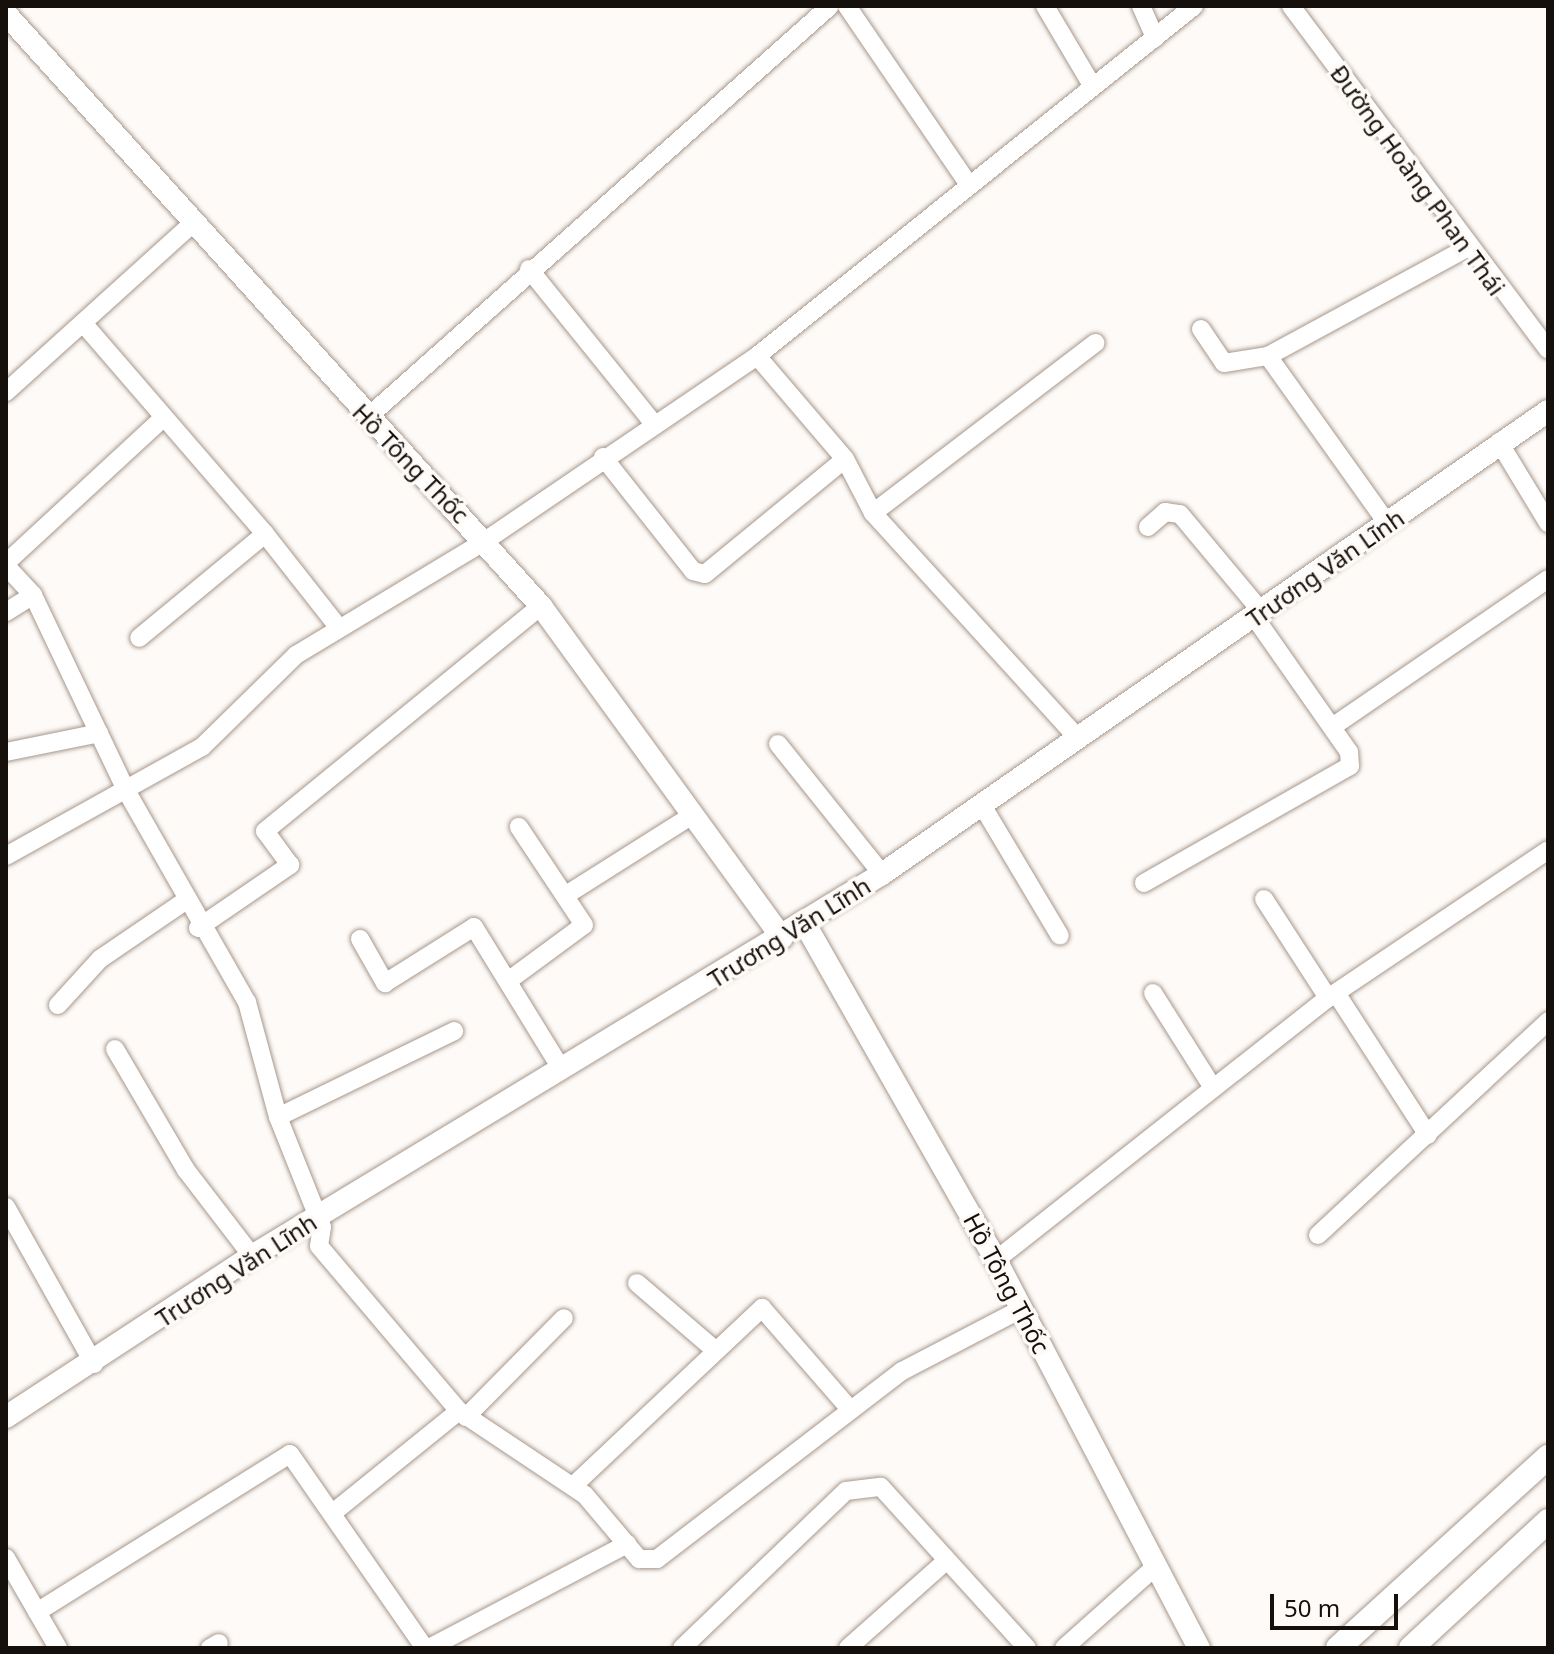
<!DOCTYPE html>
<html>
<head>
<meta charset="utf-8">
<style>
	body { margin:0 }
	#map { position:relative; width:1554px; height:1654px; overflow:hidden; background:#fdfaf7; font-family:"Noto Sans",sans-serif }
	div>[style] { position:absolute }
	.roads { filter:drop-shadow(0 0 2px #a7978c) drop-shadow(0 0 2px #a7978c) }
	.minor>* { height:18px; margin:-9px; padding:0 9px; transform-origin:9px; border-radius:9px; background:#fff }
	.tertiary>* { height:22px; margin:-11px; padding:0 11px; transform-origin:11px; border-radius:11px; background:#fff }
	.secondary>* { height:24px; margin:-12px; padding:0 12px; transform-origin:12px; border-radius:12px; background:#fff }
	span { translate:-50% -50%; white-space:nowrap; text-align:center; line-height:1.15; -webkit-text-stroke:7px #fdfaf7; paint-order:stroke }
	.street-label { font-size:24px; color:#16100c }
	.frame { position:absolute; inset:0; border:8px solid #16100c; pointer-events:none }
	.scale { position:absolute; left:1270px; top:1594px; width:128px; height:36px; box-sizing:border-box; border:4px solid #16100c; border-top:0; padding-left:10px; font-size:24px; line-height:28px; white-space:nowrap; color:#16100c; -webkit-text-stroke:6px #fdfaf7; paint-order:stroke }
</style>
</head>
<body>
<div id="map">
	<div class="roads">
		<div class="minor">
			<div style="left:847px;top:6px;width:217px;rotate:55.7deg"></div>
			<div style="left:1045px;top:6px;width:94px;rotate:59.3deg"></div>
			<div style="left:1141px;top:6px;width:35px;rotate:66deg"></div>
			<div style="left:1291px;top:6px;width:429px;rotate:53.2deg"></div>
			<div style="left:529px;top:269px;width:199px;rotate:51.1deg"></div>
			<div style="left:83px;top:323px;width:279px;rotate:49.2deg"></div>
			<div style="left:265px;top:534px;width:163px;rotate:140.5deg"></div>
			<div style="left:1201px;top:329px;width:41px;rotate:55.9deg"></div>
			<div style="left:1224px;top:363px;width:45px;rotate:-9deg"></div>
			<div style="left:1268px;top:356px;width:226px;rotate:-28.5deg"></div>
			<div style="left:757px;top:356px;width:135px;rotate:49.5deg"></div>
			<div style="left:845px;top:459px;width:61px;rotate:62.6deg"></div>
			<div style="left:873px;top:513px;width:306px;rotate:47.7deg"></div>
			<div style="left:1268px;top:356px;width:206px;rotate:54.5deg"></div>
			<div style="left:6px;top:392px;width:251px;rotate:-42.1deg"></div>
			<div style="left:368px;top:417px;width:618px;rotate:-41.66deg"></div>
			<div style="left:1499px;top:442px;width:95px;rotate:58.8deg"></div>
			<div style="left:603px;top:457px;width:145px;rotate:51.7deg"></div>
			<div style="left:693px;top:571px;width:12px;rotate:14deg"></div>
			<div style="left:705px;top:574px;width:181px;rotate:-39.4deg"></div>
			<div style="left:873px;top:513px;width:280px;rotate:-37.4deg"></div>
			<div style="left:1148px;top:527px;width:23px;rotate:-41deg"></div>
			<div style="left:1165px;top:512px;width:15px;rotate:8deg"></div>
			<div style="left:1180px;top:514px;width:128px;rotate:50.1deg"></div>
			<div style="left:265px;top:534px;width:120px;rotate:51.8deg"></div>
			<div style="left:6px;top:563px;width:212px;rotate:-42.7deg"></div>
			<div style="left:6px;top:566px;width:40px;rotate:47deg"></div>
			<div style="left:33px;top:595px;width:218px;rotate:64.5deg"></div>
			<div style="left:127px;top:792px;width:242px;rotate:60.3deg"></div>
			<div style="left:247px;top:1002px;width:119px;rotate:74.9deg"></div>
			<div style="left:278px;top:1117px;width:118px;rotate:68.2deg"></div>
			<div style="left:322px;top:1227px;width:19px;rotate:99deg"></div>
			<div style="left:319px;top:1246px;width:216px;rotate:49.7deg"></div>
			<div style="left:459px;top:1411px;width:151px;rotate:33.7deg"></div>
			<div style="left:585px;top:1495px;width:84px;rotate:49.8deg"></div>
			<div style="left:639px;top:1559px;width:18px"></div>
			<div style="left:657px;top:1559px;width:309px;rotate:-37.5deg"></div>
			<div style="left:902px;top:1371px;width:134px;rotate:-27.5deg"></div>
			<div style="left:6px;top:612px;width:32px;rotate:-32deg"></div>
			<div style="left:1332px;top:727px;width:262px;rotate:-34.4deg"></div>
			<div style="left:778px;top:744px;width:166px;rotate:51.3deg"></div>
			<div style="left:6px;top:752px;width:95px;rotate:-11.5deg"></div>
			<div style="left:982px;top:805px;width:152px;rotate:59.2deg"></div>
			<div style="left:6px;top:856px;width:224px;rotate:-29.1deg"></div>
			<div style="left:202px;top:747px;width:132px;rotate:-44.4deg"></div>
			<div style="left:296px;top:655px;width:221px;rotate:-31.1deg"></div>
			<div style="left:485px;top:541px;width:329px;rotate:-34.2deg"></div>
			<div style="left:757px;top:356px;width:560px;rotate:-38.69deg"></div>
			<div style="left:1144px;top:883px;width:237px;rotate:-29.6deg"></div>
			<div style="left:1350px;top:766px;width:14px;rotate:-94deg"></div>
			<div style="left:1349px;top:752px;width:164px;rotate:-125deg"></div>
			<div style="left:566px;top:895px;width:151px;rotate:-32.3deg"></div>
			<div style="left:1264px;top:899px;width:118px;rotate:57.1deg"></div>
			<div style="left:198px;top:928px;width:112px;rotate:-34.4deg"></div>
			<div style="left:290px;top:865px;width:42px;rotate:-126.3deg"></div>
			<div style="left:265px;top:831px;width:356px;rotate:-39.2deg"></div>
			<div style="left:360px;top:939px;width:51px;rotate:60.4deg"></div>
			<div style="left:385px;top:983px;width:105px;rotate:-32.2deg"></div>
			<div style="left:474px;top:927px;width:168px;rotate:58.4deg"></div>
			<div style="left:508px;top:981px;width:94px;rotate:-36.4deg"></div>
			<div style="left:584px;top:925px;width:118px;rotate:-123.6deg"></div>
			<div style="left:1153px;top:993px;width:112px;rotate:57.7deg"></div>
			<div style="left:1336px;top:993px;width:169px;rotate:57.1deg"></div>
			<div style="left:58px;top:1005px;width:62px;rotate:-47.6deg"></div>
			<div style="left:100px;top:959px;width:103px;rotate:-34.3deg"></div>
			<div style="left:115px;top:1049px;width:140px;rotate:59.6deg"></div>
			<div style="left:186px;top:1170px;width:108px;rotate:52.5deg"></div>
			<div style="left:278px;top:1117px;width:196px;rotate:-26deg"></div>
			<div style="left:6px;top:1207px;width:180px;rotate:60.7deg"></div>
			<div style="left:1318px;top:1235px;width:314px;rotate:-42.9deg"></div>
			<div style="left:996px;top:1260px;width:423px;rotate:-38.3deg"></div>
			<div style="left:1328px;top:998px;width:265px;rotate:-33.9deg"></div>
			<div style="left:637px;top:1283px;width:104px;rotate:40.7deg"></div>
			<div style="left:466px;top:1417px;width:139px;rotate:-45.3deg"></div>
			<div style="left:573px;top:1486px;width:260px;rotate:-43.3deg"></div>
			<div style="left:762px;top:1308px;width:131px;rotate:49deg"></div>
			<div style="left:335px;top:1511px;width:159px;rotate:-38.9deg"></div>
			<div style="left:6px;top:1558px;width:104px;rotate:60deg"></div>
			<div style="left:37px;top:1612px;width:298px;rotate:-32deg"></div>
			<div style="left:290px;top:1454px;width:236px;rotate:55.2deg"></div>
			<div style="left:210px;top:1648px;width:10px;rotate:-29deg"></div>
			<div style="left:429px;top:1648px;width:224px;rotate:-27.7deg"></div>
			<div style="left:682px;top:1648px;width:227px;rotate:-43.8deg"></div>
			<div style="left:846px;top:1491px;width:35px;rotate:-7deg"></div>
			<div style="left:881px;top:1487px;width:217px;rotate:47.8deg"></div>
			<div style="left:848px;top:1648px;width:132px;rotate:-41.6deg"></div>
			<div style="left:1064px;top:1648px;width:123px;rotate:-41.7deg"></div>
		</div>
		<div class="tertiary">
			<div style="left:6px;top:14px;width:798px;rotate:47.9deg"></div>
			<div style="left:541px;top:606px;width:410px;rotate:54deg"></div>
			<div style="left:805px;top:924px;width:386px;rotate:60.4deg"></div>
			<div style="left:996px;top:1260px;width:438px;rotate:62.4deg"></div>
			<div style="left:6px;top:1417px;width:294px;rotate:-33.2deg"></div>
			<div style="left:252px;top:1256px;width:737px;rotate:-31.23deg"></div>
			<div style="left:882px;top:874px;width:811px;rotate:-34.81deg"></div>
		</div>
		<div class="secondary">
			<div style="left:1338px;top:1648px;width:284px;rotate:-42.3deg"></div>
			<div style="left:1411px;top:1648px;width:187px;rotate:-42.8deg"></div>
		</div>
	</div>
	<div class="street-label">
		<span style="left:1418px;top:180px;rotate:54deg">Đường Hoàng Phan Thái</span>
		<span style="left:411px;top:463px;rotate:46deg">Hồ Tông Thốc</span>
		<span style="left:1325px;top:568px;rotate:-35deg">Trương Văn Lĩnh</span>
		<span style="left:789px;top:932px;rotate:-32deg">Trương Văn Lĩnh</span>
		<span style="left:236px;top:1270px;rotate:-33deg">Trương Văn Lĩnh</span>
		<span style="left:1007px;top:1283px;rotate:62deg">Hồ Tông Thốc</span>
	</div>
	<div class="frame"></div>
	<div class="scale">50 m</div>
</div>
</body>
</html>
